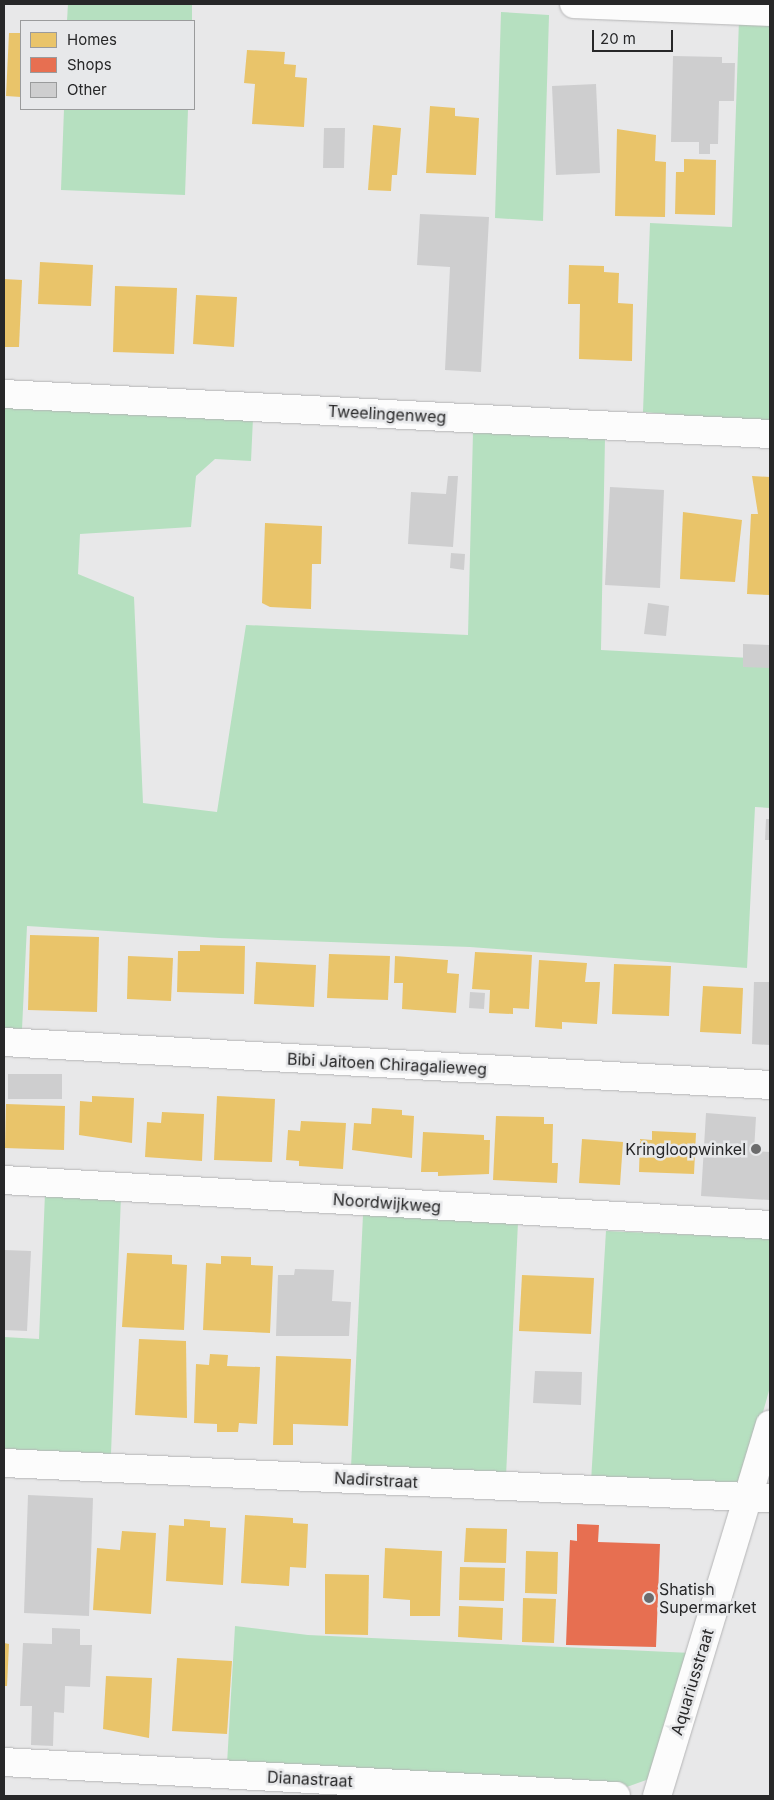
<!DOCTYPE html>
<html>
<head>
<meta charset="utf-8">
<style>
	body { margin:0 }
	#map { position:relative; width:774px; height:1800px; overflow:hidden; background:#e8e8e9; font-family:Inter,sans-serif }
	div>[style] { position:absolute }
	.green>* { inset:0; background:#b6e0c0 }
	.homes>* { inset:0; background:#e9c46a }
	.shops>* { inset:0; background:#e76f51 }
	.building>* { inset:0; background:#cececf }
	.roads { filter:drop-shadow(0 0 1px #b5b5b6) drop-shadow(0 0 1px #b5b5b6) }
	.minor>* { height:28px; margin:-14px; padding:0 14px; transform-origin:14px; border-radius:14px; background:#fcfcfc }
	.dots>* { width:14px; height:14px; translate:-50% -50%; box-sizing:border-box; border:2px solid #e7e8ea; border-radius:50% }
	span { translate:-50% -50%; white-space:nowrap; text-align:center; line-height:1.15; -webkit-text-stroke:5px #e7e8ea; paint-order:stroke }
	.street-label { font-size:16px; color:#272728 }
	.poi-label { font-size:16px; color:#272728 }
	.right { translate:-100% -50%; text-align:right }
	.left { translate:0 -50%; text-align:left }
	.frame { position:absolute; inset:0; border:5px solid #272728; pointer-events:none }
	.legend { position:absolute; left:20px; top:20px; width:175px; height:90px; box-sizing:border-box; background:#e7e8ea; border:1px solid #9a9b9c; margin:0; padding:6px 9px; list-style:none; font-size:15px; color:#272728 }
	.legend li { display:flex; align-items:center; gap:10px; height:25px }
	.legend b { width:25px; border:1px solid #9a9b9c }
	.scale { position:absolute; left:592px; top:30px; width:81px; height:22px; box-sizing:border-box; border:2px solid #272728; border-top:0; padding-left:6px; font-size:15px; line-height:18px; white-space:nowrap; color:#272728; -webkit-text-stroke:4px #e7e8ea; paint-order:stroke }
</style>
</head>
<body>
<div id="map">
	<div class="green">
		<div style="clip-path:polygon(68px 4px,192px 4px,192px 21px,67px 21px)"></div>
		<div style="clip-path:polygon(501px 12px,549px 15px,543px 221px,495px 218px)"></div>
		<div style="clip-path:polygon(739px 19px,770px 20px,770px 423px,643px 412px,650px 223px,732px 227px)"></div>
		<div style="clip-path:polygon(64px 109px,188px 109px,185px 195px,61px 190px)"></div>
		<div style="clip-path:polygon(4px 407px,253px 418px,251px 461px,215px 459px,196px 476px,191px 527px,80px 534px,78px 574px,134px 597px,143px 803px,217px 812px,246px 625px,468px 635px,473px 432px,605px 438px,601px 650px,770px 659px,770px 808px,755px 807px,747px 968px,470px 947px,219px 938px,27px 926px,22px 1029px,4px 1028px)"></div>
		<div style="clip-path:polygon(45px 1193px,121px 1196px,111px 1454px,4px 1449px,4px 1337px,39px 1339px)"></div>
		<div style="clip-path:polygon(363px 1215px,518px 1222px,506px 1476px,351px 1468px)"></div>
		<div style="clip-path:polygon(606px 1231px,770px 1238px,770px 1387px,748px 1466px,736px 1484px,591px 1482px)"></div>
		<div style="clip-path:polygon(235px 1626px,308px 1635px,691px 1653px,649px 1779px,624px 1788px,227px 1764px)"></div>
	</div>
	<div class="homes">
		<div style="clip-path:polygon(9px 33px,21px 33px,21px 97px,6px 96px)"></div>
		<div style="clip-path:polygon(247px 50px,285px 52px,284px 64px,296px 65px,295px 77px,307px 78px,304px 127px,252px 124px,255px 84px,244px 83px)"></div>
		<div style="clip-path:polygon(430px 106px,455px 108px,455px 116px,479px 118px,476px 175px,426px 173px)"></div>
		<div style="clip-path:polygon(373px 125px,401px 128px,397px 175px,392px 175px,391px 191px,368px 190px)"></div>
		<div style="clip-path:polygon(617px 129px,656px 135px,655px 161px,666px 162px,665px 217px,615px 216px)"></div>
		<div style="clip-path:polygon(684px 159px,716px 160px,715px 215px,675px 214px,676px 172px,684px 172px)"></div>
		<div style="clip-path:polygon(40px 262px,93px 265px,91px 306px,38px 304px)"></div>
		<div style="clip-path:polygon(569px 265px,604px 266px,604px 272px,619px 273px,618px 303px,633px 304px,632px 361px,579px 359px,580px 304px,568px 304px)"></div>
		<div style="clip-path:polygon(4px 279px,22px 280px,19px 347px,4px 347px)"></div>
		<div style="clip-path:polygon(115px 286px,177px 288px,174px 354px,113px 352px)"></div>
		<div style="clip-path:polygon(196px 295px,237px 297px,234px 347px,193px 344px)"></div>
		<div style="clip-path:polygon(752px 476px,770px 477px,770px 595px,747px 594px,751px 514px,758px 514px)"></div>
		<div style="clip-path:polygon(683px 512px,742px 520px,735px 582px,680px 579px)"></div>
		<div style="clip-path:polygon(265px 523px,322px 526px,321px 564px,312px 564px,311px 609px,270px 607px,262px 603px)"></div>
		<div style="clip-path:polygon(30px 935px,99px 937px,97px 1012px,28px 1010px)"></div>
		<div style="clip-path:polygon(200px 945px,245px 946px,244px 994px,177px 992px,178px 951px,200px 951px)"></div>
		<div style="clip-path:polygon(475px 952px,532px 955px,529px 1009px,513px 1008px,513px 1014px,489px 1013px,490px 990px,472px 989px)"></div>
		<div style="clip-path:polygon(329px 954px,390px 956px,388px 1000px,327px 998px)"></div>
		<div style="clip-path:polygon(128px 956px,173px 958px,171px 1001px,127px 999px)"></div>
		<div style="clip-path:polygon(395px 956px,448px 960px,447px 973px,459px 974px,456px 1013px,402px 1009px,403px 983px,394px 983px)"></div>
		<div style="clip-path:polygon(539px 960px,587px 963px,585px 982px,600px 982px,597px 1024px,562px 1022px,562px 1029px,535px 1027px)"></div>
		<div style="clip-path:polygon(256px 962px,316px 965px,314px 1007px,254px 1004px)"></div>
		<div style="clip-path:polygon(614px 964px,671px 966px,669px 1016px,612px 1014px)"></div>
		<div style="clip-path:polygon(703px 986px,743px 988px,741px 1034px,700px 1032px)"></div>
		<div style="clip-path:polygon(92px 1096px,134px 1098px,132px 1143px,79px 1135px,80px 1101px,92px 1102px)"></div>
		<div style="clip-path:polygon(217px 1096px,275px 1099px,272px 1162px,214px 1160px)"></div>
		<div style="clip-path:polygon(6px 1104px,65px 1106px,64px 1150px,5px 1148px)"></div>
		<div style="clip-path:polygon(372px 1108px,402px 1110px,402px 1115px,414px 1116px,412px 1158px,352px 1150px,354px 1123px,371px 1124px)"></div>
		<div style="clip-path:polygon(162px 1112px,204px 1114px,202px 1161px,145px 1157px,147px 1122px,161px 1123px)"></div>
		<div style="clip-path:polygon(496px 1116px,544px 1117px,544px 1124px,553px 1124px,552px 1163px,558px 1163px,557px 1183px,493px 1180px)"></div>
		<div style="clip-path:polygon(301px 1121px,346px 1123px,343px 1169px,299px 1166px,299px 1161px,286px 1160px,288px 1130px,300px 1131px)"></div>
		<div style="clip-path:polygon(652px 1131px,696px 1133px,694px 1174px,639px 1172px,640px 1139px,652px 1140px)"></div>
		<div style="clip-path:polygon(423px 1132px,484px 1135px,484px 1140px,490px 1140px,489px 1174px,438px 1176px,438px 1172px,421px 1172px)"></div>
		<div style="clip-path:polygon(582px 1139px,623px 1142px,620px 1185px,579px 1183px)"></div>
		<div style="clip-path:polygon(127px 1253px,172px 1255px,172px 1264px,187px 1265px,184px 1330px,122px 1327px)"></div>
		<div style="clip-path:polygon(221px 1256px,251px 1257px,251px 1265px,273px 1266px,270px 1333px,203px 1330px,206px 1263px,221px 1264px)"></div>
		<div style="clip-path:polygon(522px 1275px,594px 1278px,591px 1334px,519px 1331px)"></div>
		<div style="clip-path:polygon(139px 1339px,186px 1341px,187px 1418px,135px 1415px)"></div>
		<div style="clip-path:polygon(210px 1354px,228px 1355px,227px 1366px,260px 1367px,257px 1424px,239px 1423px,238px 1432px,217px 1432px,217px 1424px,194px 1423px,196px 1364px,209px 1365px)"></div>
		<div style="clip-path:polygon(276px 1356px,351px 1359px,348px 1426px,293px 1424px,293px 1445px,273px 1445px)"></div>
		<div style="clip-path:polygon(245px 1515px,293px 1518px,293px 1523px,308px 1524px,306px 1568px,290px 1567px,289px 1586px,241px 1583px)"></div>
		<div style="clip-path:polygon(184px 1519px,210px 1521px,210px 1527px,226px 1528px,223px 1585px,166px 1581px,169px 1525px,184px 1526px)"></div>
		<div style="clip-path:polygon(466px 1528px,507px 1529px,506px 1563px,464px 1562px)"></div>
		<div style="clip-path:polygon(122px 1531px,156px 1533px,151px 1614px,93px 1610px,97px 1548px,120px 1550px)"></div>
		<div style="clip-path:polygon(385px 1548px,442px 1551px,440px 1616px,410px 1616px,410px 1600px,383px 1598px)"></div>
		<div style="clip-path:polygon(526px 1551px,558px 1552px,557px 1594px,525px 1593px)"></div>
		<div style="clip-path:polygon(460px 1567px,505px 1568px,504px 1601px,459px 1600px)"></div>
		<div style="clip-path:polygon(325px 1574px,369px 1575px,368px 1635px,325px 1634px)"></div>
		<div style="clip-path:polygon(523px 1598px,556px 1599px,554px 1643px,522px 1642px)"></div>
		<div style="clip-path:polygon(459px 1606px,503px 1608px,502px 1640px,458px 1637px)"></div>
		<div style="clip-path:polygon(4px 1643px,9px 1644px,7px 1686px,4px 1686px)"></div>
		<div style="clip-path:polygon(177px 1658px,232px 1661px,227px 1734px,172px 1731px)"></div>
		<div style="clip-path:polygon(106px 1676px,152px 1678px,149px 1738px,103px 1729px)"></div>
	</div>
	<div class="shops">
		<div style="clip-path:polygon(577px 1524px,599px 1525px,598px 1542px,660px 1544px,656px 1647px,566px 1645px,570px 1540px,577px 1541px)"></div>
	</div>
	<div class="building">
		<div style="clip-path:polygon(673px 56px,722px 57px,722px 63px,735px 63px,734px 101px,719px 101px,718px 144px,710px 144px,710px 154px,699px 154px,699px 142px,671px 142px)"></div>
		<div style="clip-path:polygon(596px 84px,600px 173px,556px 175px,552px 86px)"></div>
		<div style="clip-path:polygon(324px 128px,345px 128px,344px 168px,323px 168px)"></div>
		<div style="clip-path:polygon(420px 214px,489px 217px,481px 372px,445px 370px,450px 267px,417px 265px)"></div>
		<div style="clip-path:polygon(448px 476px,458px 476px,453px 547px,408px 544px,411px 492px,446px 494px)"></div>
		<div style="clip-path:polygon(610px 487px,664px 490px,660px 588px,605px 585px)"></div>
		<div style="clip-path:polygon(451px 553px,465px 554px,464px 570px,450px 568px)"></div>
		<div style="clip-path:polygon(648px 603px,669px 606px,666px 636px,644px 634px)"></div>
		<div style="clip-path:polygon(743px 644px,770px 645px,770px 668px,743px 667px)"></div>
		<div style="clip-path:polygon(766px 819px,770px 819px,770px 840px,765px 840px)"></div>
		<div style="clip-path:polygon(754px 982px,770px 982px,770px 1045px,752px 1044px)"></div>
		<div style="clip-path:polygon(470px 992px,485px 993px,484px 1009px,469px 1008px)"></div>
		<div style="clip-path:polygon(8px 1074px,62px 1074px,62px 1099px,8px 1099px)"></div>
		<div style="clip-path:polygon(706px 1113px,756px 1117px,754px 1151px,770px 1152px,770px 1200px,701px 1196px)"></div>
		<div style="clip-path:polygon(4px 1250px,31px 1251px,27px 1331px,4px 1330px)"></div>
		<div style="clip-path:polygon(295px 1269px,334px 1270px,332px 1301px,351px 1302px,349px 1336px,276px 1336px,278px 1275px,294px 1275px)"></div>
		<div style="clip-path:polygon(535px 1371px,582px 1372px,581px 1405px,533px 1403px)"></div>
		<div style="clip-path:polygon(28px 1495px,93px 1498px,89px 1616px,24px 1613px)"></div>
		<div style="clip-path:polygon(52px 1628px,80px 1629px,80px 1645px,92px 1645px,90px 1687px,65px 1686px,64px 1713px,54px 1712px,53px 1746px,31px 1745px,32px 1706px,20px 1706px,23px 1643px,52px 1644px)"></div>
	</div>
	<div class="roads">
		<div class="minor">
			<div style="left:574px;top:4px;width:196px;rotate:2.3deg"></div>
			<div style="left:4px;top:394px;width:767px;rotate:2.99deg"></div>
			<div style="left:4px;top:1042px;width:767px;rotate:3.21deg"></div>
			<div style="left:4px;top:1180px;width:767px;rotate:3.36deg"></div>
			<div style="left:4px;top:1463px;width:767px;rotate:2.62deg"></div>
			<div style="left:4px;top:1762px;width:613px;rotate:3.18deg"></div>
			<div style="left:657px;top:1796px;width:388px;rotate:-73.1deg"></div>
		</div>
	</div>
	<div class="dots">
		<div style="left:756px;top:1149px;background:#6b6b6c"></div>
		<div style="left:649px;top:1598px;background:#6b6b6c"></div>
	</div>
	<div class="street-label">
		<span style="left:387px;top:414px;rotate:3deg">Tweelingenweg</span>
		<span style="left:387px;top:1064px;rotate:3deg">Bibi Jaitoen Chiragalieweg</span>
		<span style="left:387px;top:1203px;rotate:4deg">Noordwijkweg</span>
		<span style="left:376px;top:1480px;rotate:3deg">Nadirstraat</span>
		<span style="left:692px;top:1682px;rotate:-73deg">Aquariusstraat</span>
		<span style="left:310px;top:1779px;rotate:3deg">Dianastraat</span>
	</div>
	<div class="poi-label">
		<span class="right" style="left:746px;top:1149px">Kringloopwinkel</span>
		<span class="left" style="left:659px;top:1598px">Shatish<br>Supermarket</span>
	</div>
	<div class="frame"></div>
	<ul class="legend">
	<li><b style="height:14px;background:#e9c46a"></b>Homes</li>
	<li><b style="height:14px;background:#e76f51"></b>Shops</li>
	<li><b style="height:14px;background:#cececf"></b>Other</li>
	</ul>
	<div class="scale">20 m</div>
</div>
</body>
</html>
